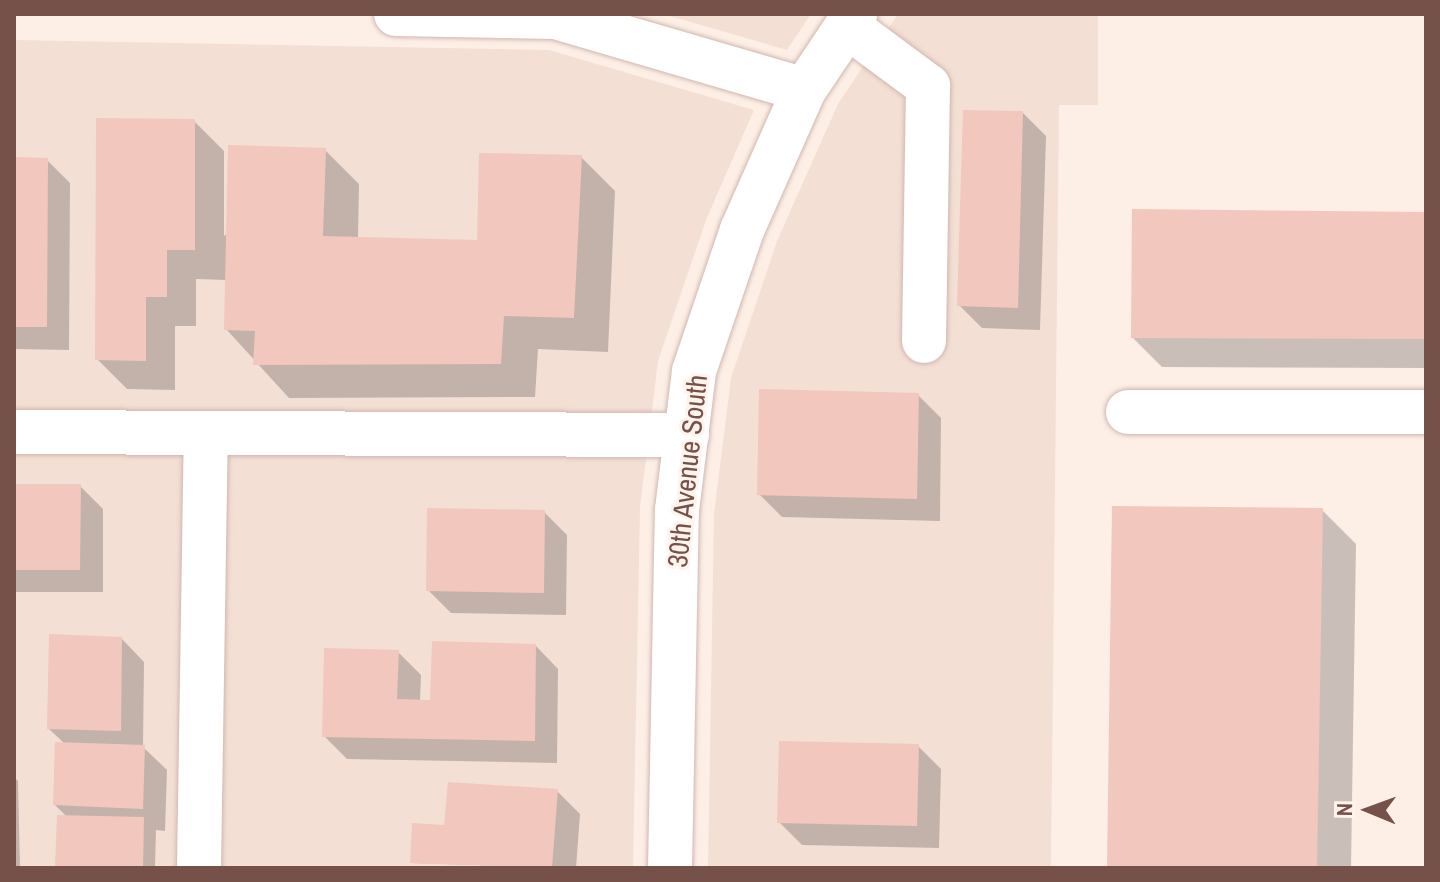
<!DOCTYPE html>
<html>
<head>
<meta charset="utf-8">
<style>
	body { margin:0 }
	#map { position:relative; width:1440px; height:882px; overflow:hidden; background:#fdefe6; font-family:"Archivo Narrow",sans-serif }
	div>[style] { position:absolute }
	.residential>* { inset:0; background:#f4dfd4 }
	.shadow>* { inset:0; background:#0003 }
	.building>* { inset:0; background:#f2c7bd }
	.roads { filter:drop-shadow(0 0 2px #d0b7ae) drop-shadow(0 0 2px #d0b7ae) }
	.minor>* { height:44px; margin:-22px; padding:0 22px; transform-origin:22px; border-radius:22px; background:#fff }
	span { translate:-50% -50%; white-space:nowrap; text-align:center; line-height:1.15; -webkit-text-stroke:6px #fff4ec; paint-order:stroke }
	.street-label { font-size:28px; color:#76514a }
	.frame { position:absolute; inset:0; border:16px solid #76514a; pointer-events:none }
	.north { position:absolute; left:1328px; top:770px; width:80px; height:80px; -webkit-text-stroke:6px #fff4ec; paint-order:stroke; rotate:271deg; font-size:22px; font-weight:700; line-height:32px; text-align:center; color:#76514a }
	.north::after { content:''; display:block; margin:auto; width:28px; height:36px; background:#76514a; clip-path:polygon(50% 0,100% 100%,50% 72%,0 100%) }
</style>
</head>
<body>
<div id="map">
	<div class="residential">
		<div style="clip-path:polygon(663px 14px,811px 14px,787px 50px)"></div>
		<div style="clip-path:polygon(898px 14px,1098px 14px,1098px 105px,1059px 105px,1051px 868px,708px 868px,714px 513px,731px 378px,777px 241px,838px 104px)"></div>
		<div style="clip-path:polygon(14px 40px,549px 50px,754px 110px,706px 220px,658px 361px,640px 507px,633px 868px,14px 868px)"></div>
	</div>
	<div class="shadow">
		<div style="clip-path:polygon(1023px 113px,1046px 136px,1040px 330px,982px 328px,959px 305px)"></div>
		<div style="clip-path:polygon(194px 121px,224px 151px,224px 236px,325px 150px,359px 184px,358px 239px,478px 242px,581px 157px,615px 191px,608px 352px,538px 349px,535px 397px,289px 398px,226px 329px,227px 280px,196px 279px,196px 326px,175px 326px,175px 390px,127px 389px,97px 359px)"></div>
		<div style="clip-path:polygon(14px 159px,47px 160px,70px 183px,69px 350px,14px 349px)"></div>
		<div style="clip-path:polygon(1426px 214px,1426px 368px,1162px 367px,1132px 337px)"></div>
		<div style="clip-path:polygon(918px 395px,941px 418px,940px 521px,782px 517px,759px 494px)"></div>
		<div style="clip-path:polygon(14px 486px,80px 486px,103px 509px,103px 592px,14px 592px)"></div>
		<div style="clip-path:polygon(1322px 510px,1356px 544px,1351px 868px,1109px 868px)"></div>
		<div style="clip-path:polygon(544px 512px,567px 535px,566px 615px,451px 613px,428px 590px)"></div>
		<div style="clip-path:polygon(122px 639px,144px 662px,143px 747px,167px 770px,165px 831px,156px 830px,155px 868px,60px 868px,67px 817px,55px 805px,65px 744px,49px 729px)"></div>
		<div style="clip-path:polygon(536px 646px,558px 669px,557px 763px,347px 759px,324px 736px,398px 652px,421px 675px,420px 701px,432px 702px)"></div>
		<div style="clip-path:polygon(918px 746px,941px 769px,939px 848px,802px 845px,779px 822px)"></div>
		<div style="clip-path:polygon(14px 777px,18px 781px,20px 868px,14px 868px)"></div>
		<div style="clip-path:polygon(557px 791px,580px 814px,576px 868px,412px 863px,446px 827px)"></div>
	</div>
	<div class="building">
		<div style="clip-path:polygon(963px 110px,1023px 111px,1018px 308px,957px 306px)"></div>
		<div style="clip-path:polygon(96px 118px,195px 119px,195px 250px,167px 250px,167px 297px,146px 297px,146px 361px,95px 360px)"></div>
		<div style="clip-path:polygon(228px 145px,326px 148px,323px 236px,477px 240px,479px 153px,582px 155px,574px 318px,504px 316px,501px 364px,253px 365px,255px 331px,224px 330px)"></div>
		<div style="clip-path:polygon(14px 157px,48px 158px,47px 327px,14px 327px)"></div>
		<div style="clip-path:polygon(1132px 209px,1426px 212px,1426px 339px,1131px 338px)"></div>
		<div style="clip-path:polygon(759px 389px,919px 393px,917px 499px,757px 495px)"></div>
		<div style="clip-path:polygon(14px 484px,81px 484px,80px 570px,14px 570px)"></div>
		<div style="clip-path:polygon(1112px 506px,1323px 508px,1317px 868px,1107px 868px)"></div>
		<div style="clip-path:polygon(427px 508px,545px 510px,544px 593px,426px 591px)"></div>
		<div style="clip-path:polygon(49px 634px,122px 637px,121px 731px,47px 729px)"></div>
		<div style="clip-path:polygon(432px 641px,536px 644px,535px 741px,322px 737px,324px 648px,399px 650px,397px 699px,430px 700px)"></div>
		<div style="clip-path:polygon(779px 741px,919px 744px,917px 826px,777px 823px)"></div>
		<div style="clip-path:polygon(55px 742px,145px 745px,143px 809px,53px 805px)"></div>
		<div style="clip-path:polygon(448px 782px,558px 789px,552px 868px,410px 863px,412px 823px,444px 825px)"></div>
		<div style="clip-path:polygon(57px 815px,144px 817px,143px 868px,55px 866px)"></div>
	</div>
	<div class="roads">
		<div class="minor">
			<div style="left:396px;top:14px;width:159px;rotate:1.1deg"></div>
			<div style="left:555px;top:17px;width:259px;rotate:16.3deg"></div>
			<div style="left:847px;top:26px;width:101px;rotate:36.5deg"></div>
			<div style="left:928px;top:86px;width:255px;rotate:90.9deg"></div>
			<div style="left:1128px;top:412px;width:298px"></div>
			<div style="left:14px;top:432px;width:673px;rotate:0.26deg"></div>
			<div style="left:199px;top:868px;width:435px;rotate:-89.1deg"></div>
			<div style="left:670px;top:868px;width:358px;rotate:-88.9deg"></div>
			<div style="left:677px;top:510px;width:140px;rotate:-83deg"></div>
			<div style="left:694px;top:371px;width:149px;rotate:-71.2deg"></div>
			<div style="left:742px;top:230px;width:153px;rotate:-66.1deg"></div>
			<div style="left:804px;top:90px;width:92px;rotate:-56.1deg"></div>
		</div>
	</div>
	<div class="street-label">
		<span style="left:687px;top:471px;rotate:-84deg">30th Avenue South</span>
	</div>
	<div class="frame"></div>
	<div class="north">N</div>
</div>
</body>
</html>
